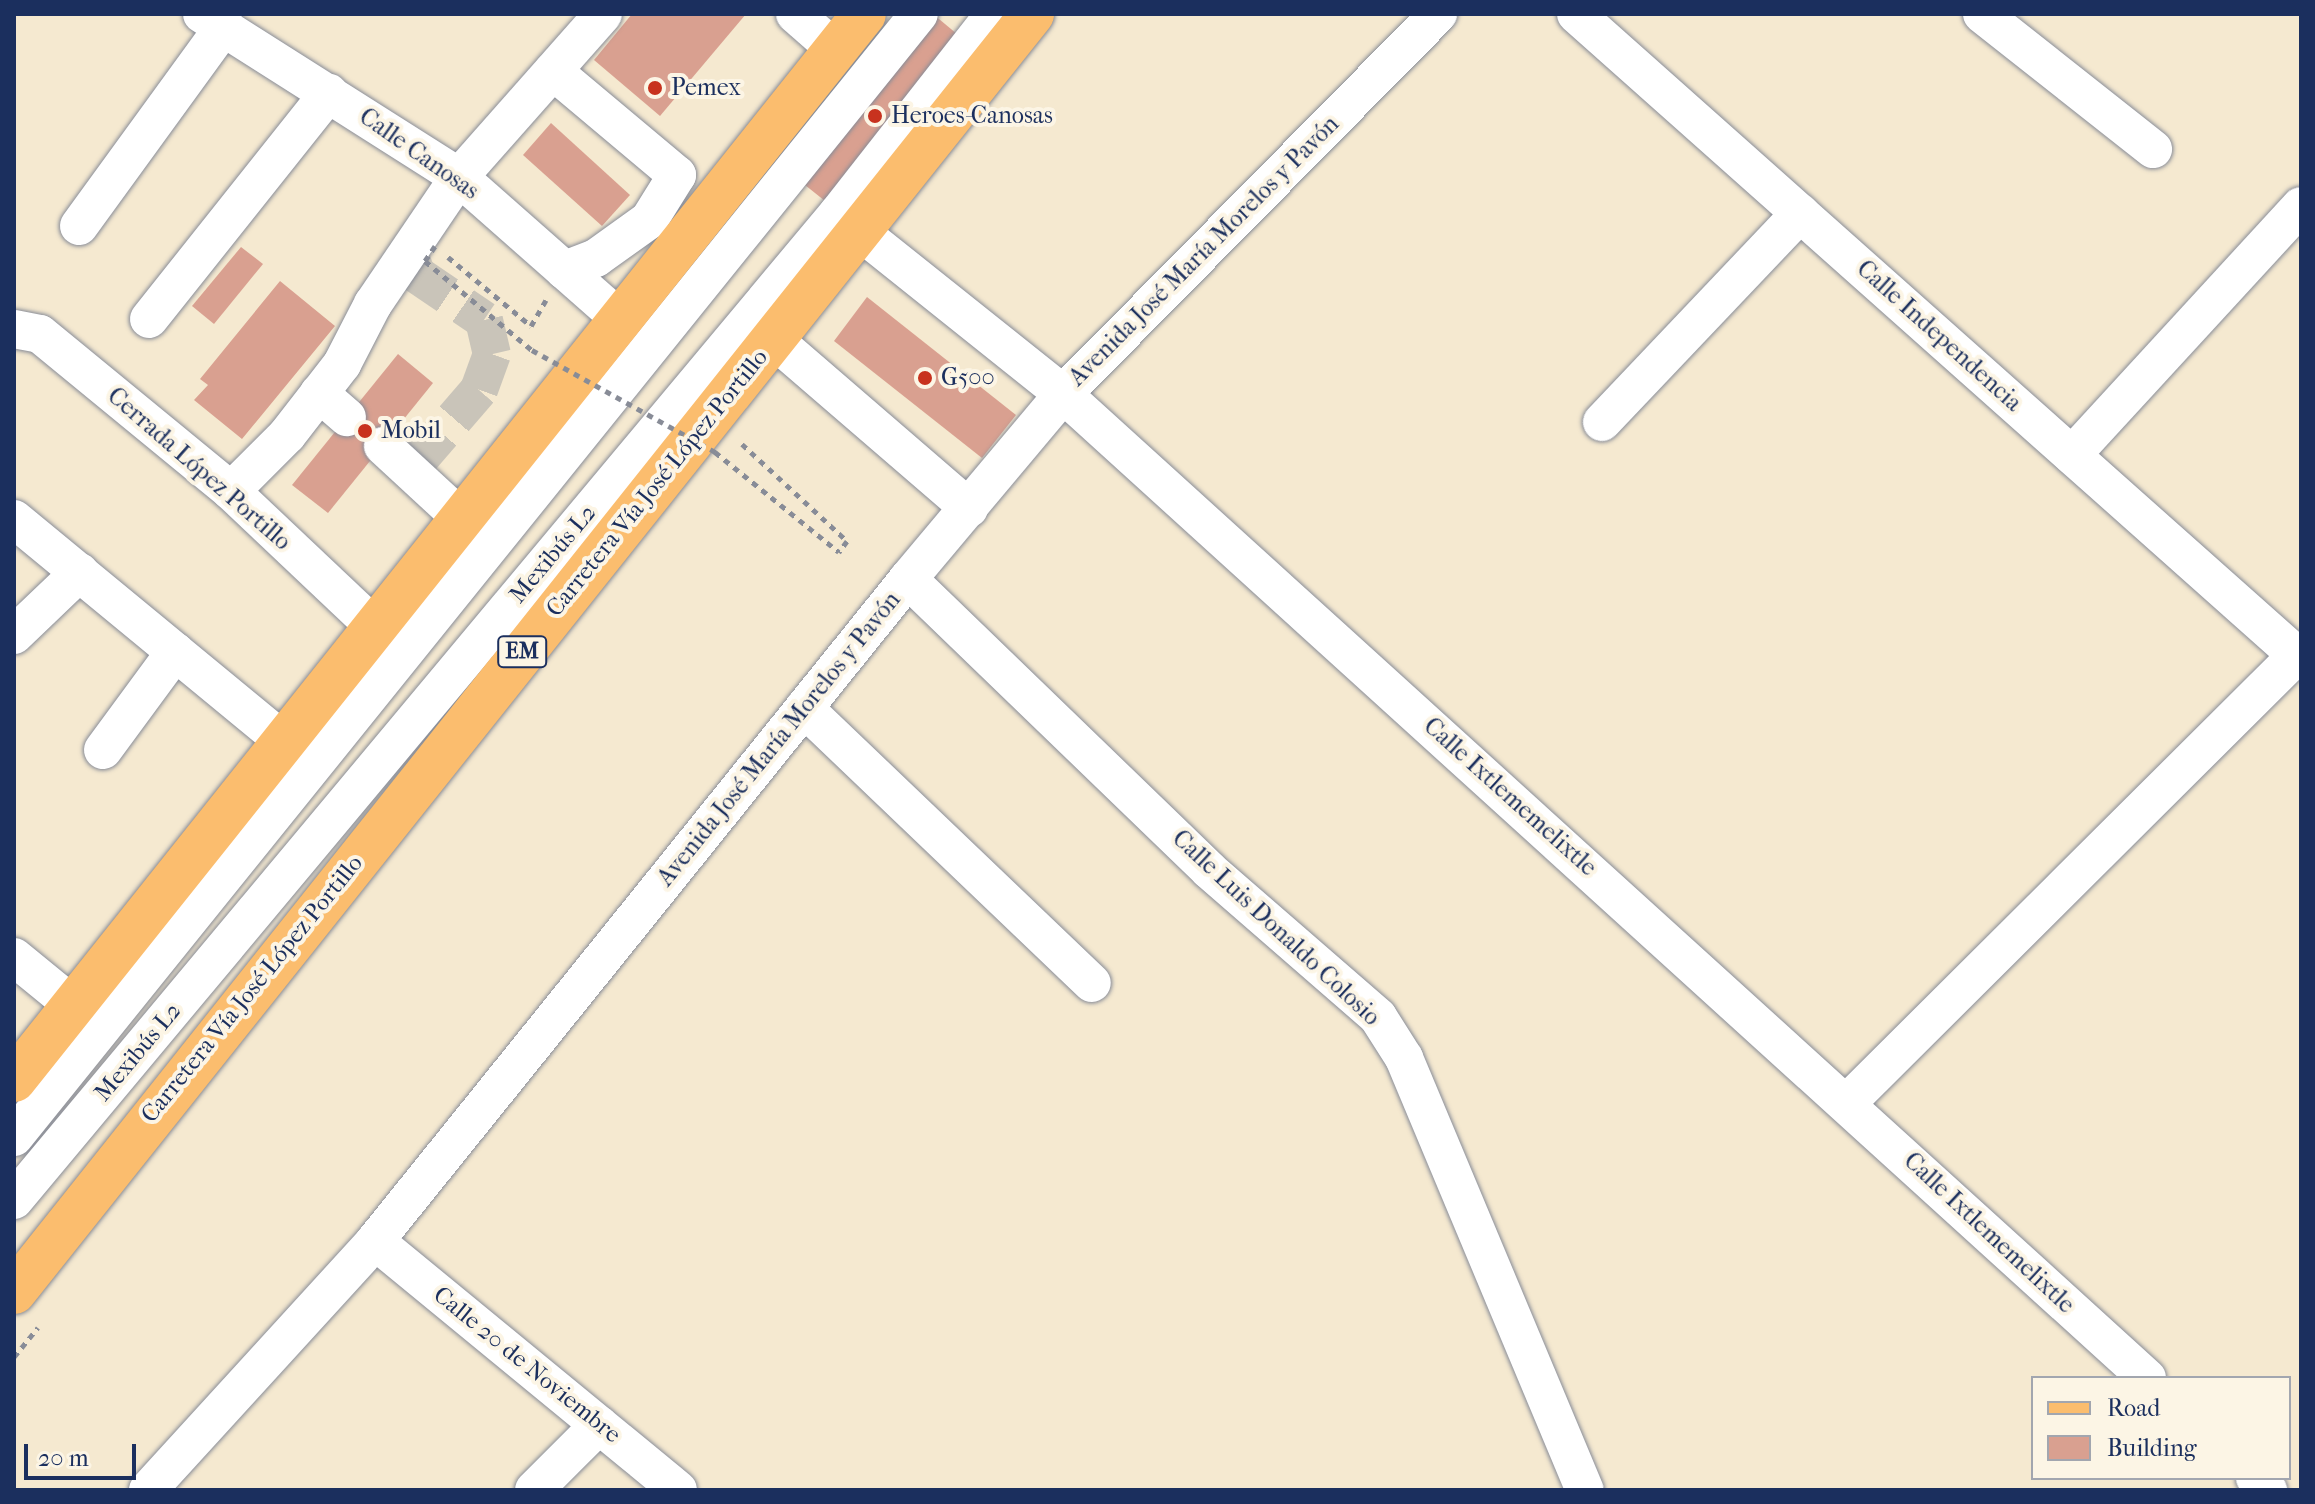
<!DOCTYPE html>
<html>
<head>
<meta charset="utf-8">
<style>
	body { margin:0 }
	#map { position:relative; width:2315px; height:1504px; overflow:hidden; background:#f5e9d0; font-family:"IM FELL French Canon",serif }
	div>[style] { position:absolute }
	.building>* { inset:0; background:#d9a090 }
	.minor-tunnel>* { height:38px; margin-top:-19px; transform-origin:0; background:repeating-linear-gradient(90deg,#c9c4b9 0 38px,transparent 0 57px) }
	.path>* { height:5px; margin-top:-2.5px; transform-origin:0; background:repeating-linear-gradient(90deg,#888c97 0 6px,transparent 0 12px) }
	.roads { filter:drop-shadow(0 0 2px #888c97) drop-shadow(0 0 2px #888c97) }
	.minor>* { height:38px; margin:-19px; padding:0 19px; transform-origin:19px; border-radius:19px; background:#fff }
	.major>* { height:44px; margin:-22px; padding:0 22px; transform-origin:22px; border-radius:22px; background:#fbbd6e }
	.path-bridge>* { height:5px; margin-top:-2.5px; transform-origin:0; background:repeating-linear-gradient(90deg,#888c97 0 6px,transparent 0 12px) }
	.dots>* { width:22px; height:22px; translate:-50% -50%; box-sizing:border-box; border:4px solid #fcf5e5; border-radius:50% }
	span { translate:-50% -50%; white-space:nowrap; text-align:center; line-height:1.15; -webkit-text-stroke:8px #fcf5e5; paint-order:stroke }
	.shield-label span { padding:2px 6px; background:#fcf5e5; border:2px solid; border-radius:6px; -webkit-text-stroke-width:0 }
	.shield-label { font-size:22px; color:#1b2f5e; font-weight:700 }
	.poi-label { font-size:24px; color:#1b2f5e }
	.left { translate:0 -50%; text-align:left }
	.street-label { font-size:24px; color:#1b2f5e }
	.frame { position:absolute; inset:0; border:16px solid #1b2f5e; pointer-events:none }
	.legend { position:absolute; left:2031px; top:1376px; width:260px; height:104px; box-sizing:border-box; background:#fcf5e5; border:2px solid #a2a6af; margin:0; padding:10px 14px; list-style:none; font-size:24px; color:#1b2f5e }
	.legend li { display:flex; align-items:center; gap:16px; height:40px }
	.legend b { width:40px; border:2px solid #a2a6af }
	.scale { position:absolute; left:24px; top:1444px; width:112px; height:36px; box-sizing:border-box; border:4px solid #1b2f5e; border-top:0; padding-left:10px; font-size:24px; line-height:28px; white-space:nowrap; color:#1b2f5e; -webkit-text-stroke:6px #fcf5e5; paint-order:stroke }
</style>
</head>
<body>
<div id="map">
	<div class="building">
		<div style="clip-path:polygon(632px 14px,746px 14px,660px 116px,594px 60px)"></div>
		<div style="clip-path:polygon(933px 14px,963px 39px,830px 205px,795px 177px)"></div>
		<div style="clip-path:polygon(551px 123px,630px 195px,602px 226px,523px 155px)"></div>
		<div style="clip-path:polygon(241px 247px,263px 264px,214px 324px,192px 306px)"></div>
		<div style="clip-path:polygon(280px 281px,335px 326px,242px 439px,194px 400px,208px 385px,200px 379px)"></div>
		<div style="clip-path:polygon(867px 297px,1016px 415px,982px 458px,834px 341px)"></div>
		<div style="clip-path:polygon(398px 354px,433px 383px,328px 513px,292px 485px)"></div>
	</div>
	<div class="minor-tunnel">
		<div style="left:408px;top:249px;width:26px;rotate:72deg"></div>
		<div style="left:416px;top:274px;width:82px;rotate:34.1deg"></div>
		<div style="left:484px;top:320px;width:35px;rotate:77deg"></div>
		<div style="left:492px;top:354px;width:38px;rotate:110deg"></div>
		<div style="left:479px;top:390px;width:106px;rotate:130.8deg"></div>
	</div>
	<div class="path">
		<div style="left:448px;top:257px;width:108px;rotate:39.7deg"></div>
		<div style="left:531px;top:326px;width:30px;rotate:-60deg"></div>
		<div style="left:742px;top:444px;width:143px;rotate:42.7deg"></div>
		<div style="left:847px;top:541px;width:14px;rotate:126deg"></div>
		<div style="left:14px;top:1357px;width:38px;rotate:-51deg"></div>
	</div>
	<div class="roads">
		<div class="minor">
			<div style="left:202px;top:14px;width:304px;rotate:32.4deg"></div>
			<div style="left:459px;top:177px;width:213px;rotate:41.4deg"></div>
			<div style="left:795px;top:14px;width:53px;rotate:41.2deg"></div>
			<div style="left:1576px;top:14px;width:970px;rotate:41.66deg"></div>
			<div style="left:1982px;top:14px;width:218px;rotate:38.3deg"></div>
			<div style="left:553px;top:71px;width:162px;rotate:40deg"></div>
			<div style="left:677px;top:175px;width:53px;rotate:121.9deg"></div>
			<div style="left:649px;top:220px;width:65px;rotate:144.4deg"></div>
			<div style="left:596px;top:258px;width:34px;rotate:159deg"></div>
			<div style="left:79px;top:226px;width:248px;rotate:-54deg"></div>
			<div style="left:859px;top:231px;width:261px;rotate:38.6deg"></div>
			<div style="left:1063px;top:394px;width:1464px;rotate:42.23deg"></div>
			<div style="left:149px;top:319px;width:289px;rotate:-51.5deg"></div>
			<div style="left:14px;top:329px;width:26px;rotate:11deg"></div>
			<div style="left:40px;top:334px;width:247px;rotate:39.4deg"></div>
			<div style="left:231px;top:491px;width:197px;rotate:43.4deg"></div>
			<div style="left:773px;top:339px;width:259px;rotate:40.8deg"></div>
			<div style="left:319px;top:393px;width:37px;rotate:41deg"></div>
			<div style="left:1602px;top:422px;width:288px;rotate:-46.5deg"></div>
			<div style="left:383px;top:446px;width:106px;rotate:42.7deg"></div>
			<div style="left:2072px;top:455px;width:338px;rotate:-47.4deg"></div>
			<div style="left:231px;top:491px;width:79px;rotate:-45deg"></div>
			<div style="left:287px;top:435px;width:90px;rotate:-52.2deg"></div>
			<div style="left:342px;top:364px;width:68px;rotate:-62.7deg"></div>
			<div style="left:373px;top:304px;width:153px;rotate:-55.9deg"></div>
			<div style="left:459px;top:177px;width:217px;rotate:-48.5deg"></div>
			<div style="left:14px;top:519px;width:351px;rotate:39.5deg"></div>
			<div style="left:908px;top:579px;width:419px;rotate:44deg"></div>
			<div style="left:1209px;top:870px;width:224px;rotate:41deg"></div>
			<div style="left:1378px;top:1017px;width:49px;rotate:57.6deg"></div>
			<div style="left:1404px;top:1058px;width:468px;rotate:67.3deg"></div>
			<div style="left:14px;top:635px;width:91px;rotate:-43.7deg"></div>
			<div style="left:804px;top:708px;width:398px;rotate:43.7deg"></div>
			<div style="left:103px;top:750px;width:122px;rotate:-53.7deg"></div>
			<div style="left:14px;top:957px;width:79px;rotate:39.3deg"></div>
			<div style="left:1848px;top:1102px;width:634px;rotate:-44.87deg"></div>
			<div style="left:14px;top:1137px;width:1442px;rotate:-51.14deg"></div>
			<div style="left:14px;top:1200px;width:1287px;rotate:-50.14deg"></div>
			<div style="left:839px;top:212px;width:251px;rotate:-51.9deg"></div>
			<div style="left:375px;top:1241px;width:392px;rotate:39.4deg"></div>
			<div style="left:2255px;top:1478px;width:18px;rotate:43deg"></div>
			<div style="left:148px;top:1490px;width:337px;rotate:-47.6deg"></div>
			<div style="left:375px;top:1241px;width:850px;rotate:-51.16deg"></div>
			<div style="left:908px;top:579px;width:241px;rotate:-50deg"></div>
			<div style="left:1063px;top:394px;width:534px;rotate:-45.38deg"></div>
			<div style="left:534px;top:1490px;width:92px;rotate:-45deg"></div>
		</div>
		<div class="major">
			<div style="left:14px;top:1080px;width:1363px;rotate:-51.43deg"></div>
			<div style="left:14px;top:1292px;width:1634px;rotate:-51.46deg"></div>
		</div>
	</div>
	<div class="path-bridge">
		<div style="left:435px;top:246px;width:18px;rotate:124deg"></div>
		<div style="left:425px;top:261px;width:139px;rotate:39.8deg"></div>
		<div style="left:532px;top:350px;width:210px;rotate:29.1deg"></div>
		<div style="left:715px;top:452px;width:159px;rotate:38.9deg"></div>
	</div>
	<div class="dots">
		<div style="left:655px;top:88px;background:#c8321e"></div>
		<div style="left:875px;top:116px;background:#c8321e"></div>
		<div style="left:925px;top:378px;background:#c8321e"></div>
		<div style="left:365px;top:431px;background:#c8321e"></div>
	</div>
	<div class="shield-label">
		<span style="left:522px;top:652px">EM</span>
	</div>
	<div class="poi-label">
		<span class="left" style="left:671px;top:88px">Pemex</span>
		<span class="left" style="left:891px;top:116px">Heroes-Canosas</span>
		<span class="left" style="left:941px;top:378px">G500</span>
		<span class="left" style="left:381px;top:431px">Mobil</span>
	</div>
	<div class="street-label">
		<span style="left:419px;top:154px;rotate:35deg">Calle Canosas</span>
		<span style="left:1204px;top:251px;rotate:-45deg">Avenida José María Morelos y Pavón</span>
		<span style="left:1939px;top:336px;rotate:42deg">Calle Independencia</span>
		<span style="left:199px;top:469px;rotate:41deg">Cerrada López Portillo</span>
		<span style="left:657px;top:483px;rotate:-51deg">Carretera Vía José López Portillo</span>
		<span style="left:553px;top:554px;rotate:-50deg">Mexibús L2</span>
		<span style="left:779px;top:739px;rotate:-51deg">Avenida José María Morelos y Pavón</span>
		<span style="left:1510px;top:797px;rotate:42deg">Calle Ixtlememelixtle</span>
		<span style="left:1276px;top:928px;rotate:43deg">Calle Luis Donaldo Colosio</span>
		<span style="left:252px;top:989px;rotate:-51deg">Carretera Vía José López Portillo</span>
		<span style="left:138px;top:1052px;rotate:-50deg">Mexibús L2</span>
		<span style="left:1989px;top:1233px;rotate:43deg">Calle Ixtlememelixtle</span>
		<span style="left:527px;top:1365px;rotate:39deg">Calle 20 de Noviembre</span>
	</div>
	<div class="frame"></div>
	<ul class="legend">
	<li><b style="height:10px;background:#fbbd6e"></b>Road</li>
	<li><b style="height:22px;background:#d9a090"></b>Building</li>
	</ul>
	<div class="scale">20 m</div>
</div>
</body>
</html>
